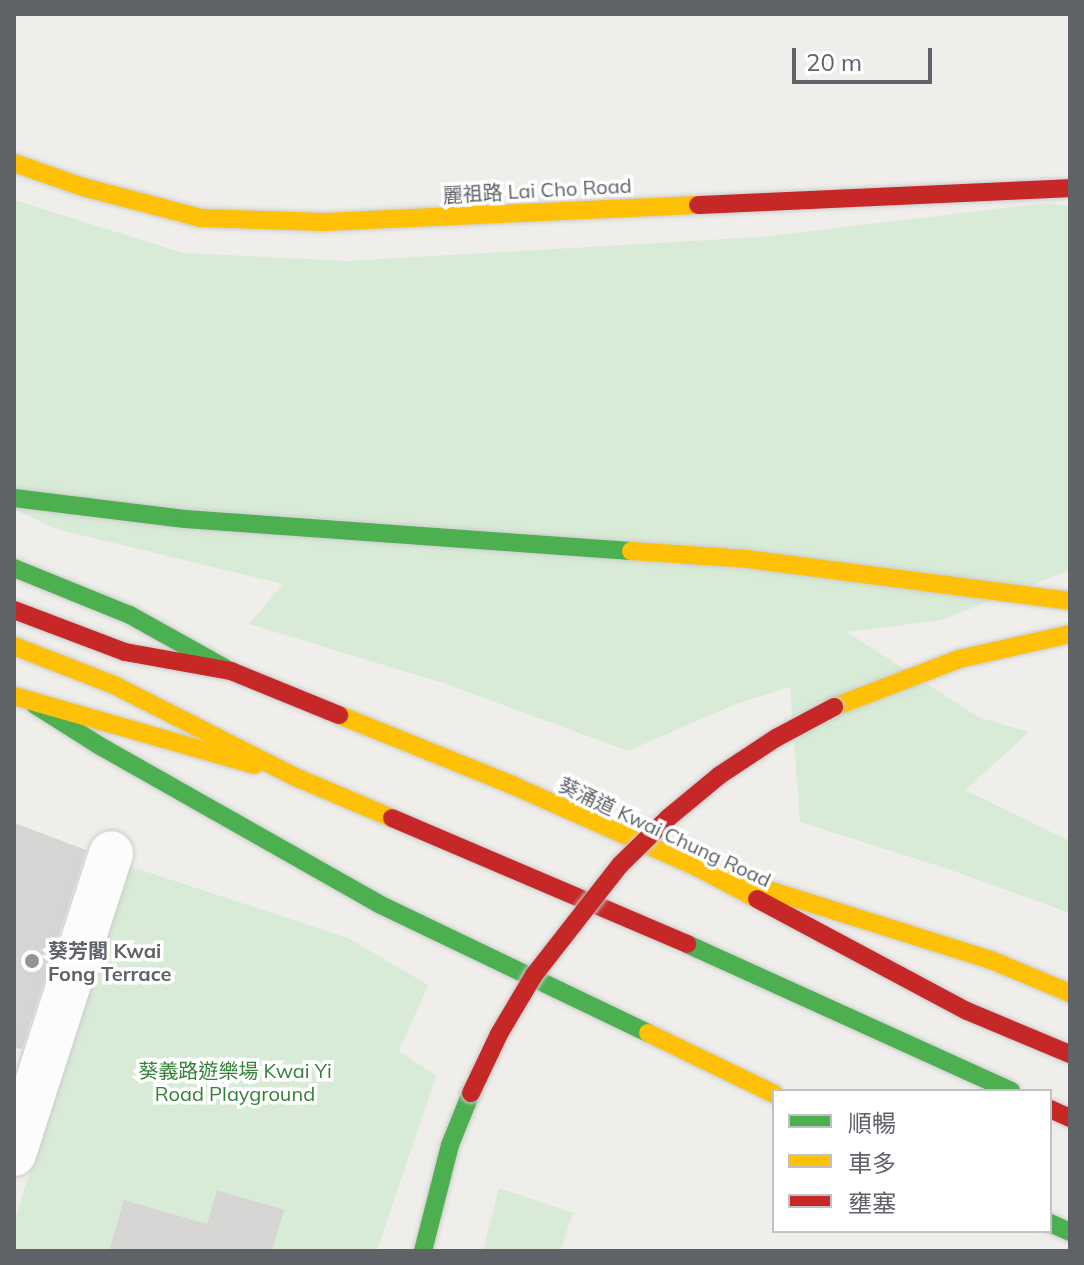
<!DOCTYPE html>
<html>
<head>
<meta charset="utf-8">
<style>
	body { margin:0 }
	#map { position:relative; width:1084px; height:1265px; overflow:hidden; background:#efeeea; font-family:Mulish,"Noto Sans TC",sans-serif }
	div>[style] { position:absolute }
	.green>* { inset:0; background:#d8ebd6 }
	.building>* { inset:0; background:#d6d5d3 }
	.roads { filter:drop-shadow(0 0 2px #cbcccc) drop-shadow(0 0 2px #cbcccc) }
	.street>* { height:44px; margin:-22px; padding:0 22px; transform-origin:22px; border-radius:22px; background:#fdfcfc }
	.fast>* { height:18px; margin:-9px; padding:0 9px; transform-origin:9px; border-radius:9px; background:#4caf50 }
	.slow>* { height:18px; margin:-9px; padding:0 9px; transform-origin:9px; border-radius:9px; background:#ffc107 }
	.jam>* { height:18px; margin:-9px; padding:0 9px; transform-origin:9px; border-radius:9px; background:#c62828 }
	.bridges { filter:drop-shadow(0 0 2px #cacacb) drop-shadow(0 0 2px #cacacb) }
	.jam-bridge>* { height:18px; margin:-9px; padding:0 9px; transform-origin:9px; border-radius:9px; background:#c62828 }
	.dots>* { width:22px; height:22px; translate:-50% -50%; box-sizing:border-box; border:4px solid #fff; border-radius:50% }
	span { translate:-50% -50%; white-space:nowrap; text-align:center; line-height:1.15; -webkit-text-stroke:7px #fff; paint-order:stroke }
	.street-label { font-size:20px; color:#5f6368 }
	.poi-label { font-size:20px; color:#5f6368; font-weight:700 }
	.left { translate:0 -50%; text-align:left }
	.park-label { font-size:20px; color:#348238 }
	.frame { position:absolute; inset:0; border:16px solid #5f6368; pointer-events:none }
	.legend { position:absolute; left:772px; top:1089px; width:280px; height:144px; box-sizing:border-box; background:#fff; border:2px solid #bfc1c3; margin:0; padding:10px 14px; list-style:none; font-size:24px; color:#5f6368 }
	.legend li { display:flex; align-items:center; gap:16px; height:40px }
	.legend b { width:40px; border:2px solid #bfc1c3 }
	.scale { position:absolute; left:792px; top:48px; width:140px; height:36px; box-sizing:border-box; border:4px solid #5f6368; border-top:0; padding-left:10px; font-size:24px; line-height:28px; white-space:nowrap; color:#5f6368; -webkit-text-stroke:6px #fff; paint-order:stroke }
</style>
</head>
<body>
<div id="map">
	<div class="green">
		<div style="clip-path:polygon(14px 200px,183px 253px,347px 261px,760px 237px,1047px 203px,1070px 206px,1070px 570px,941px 620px,847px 632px,978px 717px,1029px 732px,965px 790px,1070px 841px,1070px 913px,948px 869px,800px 822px,790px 687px,736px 704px,628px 751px,446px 684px,249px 624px,283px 584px,56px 529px,14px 509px)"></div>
		<div style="clip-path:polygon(129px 866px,348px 938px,428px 985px,399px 1051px,436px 1076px,377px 1251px,14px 1251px,14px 1222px)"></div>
		<div style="clip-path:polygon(499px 1188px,573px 1213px,560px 1251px,483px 1251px)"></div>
	</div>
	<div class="building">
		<div style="clip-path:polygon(14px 823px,86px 850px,22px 1049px,14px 1048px)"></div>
		<div style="clip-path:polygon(217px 1190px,284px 1210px,272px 1251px,109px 1251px,124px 1200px,207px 1224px)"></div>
	</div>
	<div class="roads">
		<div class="street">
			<div style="left:14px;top:1154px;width:316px;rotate:-72.1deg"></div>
		</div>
		<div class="fast">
			<div style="left:14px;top:498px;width:172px;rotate:7deg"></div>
			<div style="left:185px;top:519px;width:447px;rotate:4.1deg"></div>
			<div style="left:14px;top:568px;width:125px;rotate:22.1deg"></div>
			<div style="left:130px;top:615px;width:109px;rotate:29.2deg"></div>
			<div style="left:35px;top:705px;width:77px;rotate:32.2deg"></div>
			<div style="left:100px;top:746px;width:323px;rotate:29.5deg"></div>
			<div style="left:381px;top:905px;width:296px;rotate:25.6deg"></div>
			<div style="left:687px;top:944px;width:356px;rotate:24.4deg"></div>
			<div style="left:1050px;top:1223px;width:22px;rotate:24deg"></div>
			<div style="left:423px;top:1251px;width:109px;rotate:-75.7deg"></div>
			<div style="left:450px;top:1145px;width:56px;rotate:-68deg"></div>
		</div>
		<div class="slow">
			<div style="left:14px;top:163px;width:73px;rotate:19.2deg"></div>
			<div style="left:83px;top:187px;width:122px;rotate:14.7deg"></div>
			<div style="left:201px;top:218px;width:122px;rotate:1.9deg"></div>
			<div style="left:323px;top:222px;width:375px;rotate:-2.6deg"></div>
			<div style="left:631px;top:551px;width:116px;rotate:3.9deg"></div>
			<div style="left:747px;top:559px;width:326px;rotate:7.4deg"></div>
			<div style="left:14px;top:646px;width:107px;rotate:21.3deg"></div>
			<div style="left:114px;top:685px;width:201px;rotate:26.9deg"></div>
			<div style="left:293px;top:776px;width:108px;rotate:23deg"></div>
			<div style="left:14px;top:696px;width:250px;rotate:16deg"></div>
			<div style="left:834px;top:707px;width:134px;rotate:-21deg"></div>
			<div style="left:959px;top:659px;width:114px;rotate:-12.7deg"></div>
			<div style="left:339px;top:715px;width:187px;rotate:22deg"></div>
			<div style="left:512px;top:785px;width:205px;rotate:23.9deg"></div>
			<div style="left:699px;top:868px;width:66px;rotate:28.1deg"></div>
			<div style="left:699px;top:868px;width:306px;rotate:17.5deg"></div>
			<div style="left:991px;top:960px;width:86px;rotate:22.7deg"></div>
			<div style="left:648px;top:1033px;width:140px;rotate:25.8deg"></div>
		</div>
		<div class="jam">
			<div style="left:698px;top:205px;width:372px;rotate:-2.6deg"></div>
			<div style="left:14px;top:610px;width:119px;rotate:20.7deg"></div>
			<div style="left:125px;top:652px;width:108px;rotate:10.2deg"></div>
			<div style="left:231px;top:671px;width:117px;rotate:22.2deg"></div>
			<div style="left:392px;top:818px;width:321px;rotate:23.1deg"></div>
			<div style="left:757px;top:899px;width:238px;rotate:28.1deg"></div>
			<div style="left:967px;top:1011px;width:112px;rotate:22.7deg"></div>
			<div style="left:1050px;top:1109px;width:22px;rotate:24deg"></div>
		</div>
	</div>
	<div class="bridges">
		<div class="jam-bridge">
			<div style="left:471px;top:1093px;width:65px;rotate:-64.6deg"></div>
			<div style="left:499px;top:1034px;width:69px;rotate:-59.3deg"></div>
			<div style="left:534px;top:975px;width:140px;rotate:-52deg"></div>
			<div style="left:620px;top:865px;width:67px;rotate:-44.4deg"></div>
			<div style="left:668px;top:818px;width:67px;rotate:-39.6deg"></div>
			<div style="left:720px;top:775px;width:67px;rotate:-33.5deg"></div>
			<div style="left:776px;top:738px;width:66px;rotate:-28.1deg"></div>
		</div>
	</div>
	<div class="dots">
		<div style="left:32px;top:961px;background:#919496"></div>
	</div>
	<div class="street-label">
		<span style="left:537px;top:190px;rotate:-3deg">麗祖路 Lai Cho Road</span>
		<span style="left:665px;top:832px;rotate:25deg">葵涌道 Kwai Chung Road</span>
	</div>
	<div class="poi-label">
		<span class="left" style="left:48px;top:962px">葵芳閣 Kwai<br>Fong Terrace</span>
	</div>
	<div class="park-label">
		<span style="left:235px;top:1082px">葵義路遊樂場 Kwai Yi<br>Road Playground</span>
	</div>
	<div class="frame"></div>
	<ul class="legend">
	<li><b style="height:10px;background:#4caf50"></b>順暢</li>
	<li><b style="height:10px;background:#ffc107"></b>車多</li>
	<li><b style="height:10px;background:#c62828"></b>壅塞</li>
	</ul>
	<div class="scale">20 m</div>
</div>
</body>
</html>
